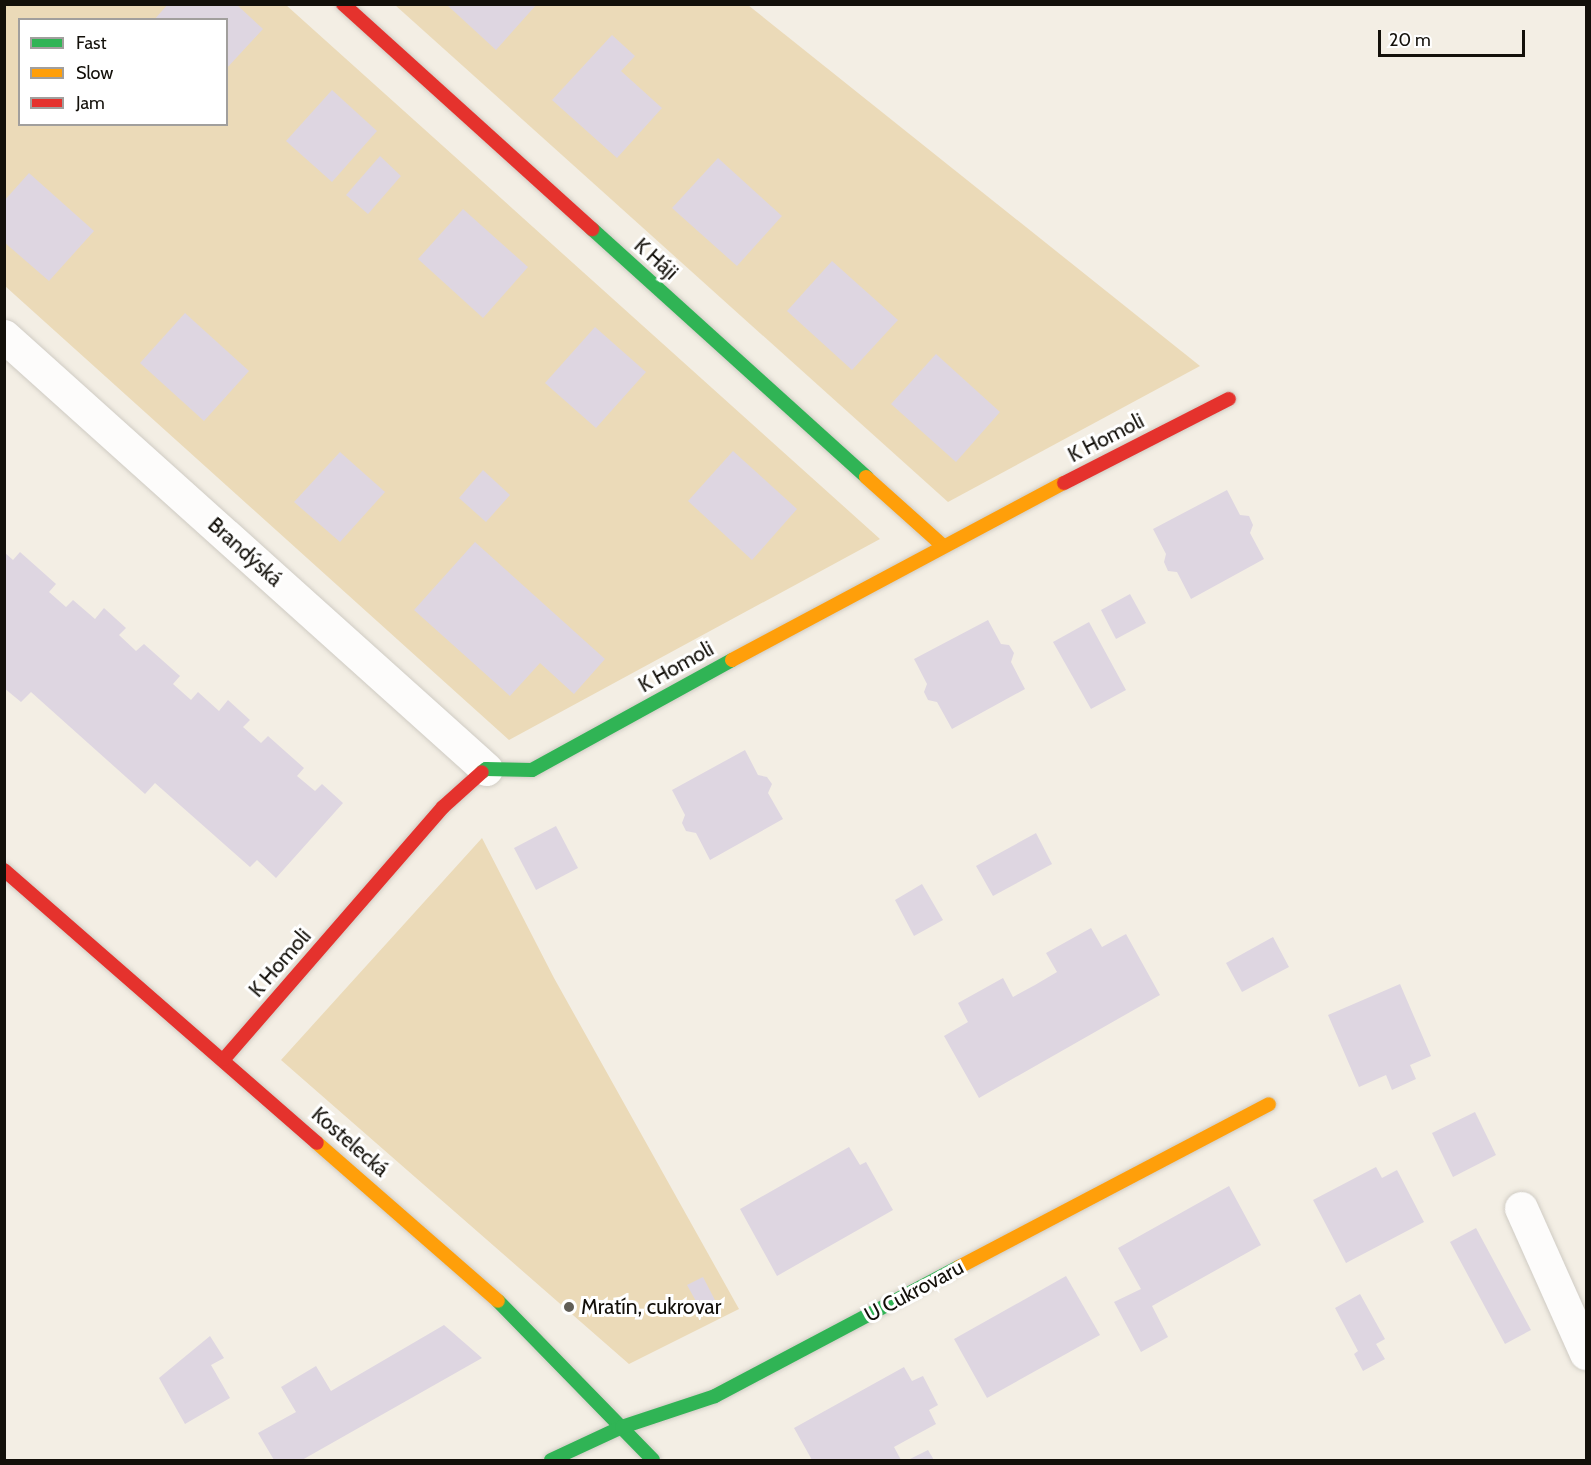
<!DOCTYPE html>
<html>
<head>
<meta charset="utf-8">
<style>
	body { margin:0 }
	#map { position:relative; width:1591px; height:1465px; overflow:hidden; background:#f3eee4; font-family:Cabin,sans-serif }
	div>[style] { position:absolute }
	.green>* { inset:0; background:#ebdab8 }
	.building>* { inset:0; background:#ded6e1 }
	.roads { filter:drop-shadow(0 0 2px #cfcbc3) drop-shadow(0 0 2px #cfcbc3) }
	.street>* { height:33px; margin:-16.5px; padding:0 16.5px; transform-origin:16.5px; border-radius:16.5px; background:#fdfcfb }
	.fast>* { height:14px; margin:-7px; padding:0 7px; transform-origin:7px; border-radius:7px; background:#30b455 }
	.slow>* { height:14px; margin:-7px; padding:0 7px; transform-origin:7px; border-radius:7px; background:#ff9f0a }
	.jam>* { height:14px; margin:-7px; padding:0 7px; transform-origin:7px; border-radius:7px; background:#e5322d }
	.dots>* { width:16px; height:16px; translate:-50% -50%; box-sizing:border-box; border:3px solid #fff; border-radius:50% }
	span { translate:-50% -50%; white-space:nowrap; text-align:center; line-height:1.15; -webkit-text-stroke:6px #fff; paint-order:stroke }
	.street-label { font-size:21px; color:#13100a }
	.poi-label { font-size:21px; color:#13100a }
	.left { translate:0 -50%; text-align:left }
	.frame { position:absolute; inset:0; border:6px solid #13100a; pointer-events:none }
	.legend { position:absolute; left:18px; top:18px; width:210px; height:108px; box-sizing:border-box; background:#fff; border:2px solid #a19f9d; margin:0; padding:8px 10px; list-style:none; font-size:18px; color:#13100a }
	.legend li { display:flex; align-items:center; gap:12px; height:30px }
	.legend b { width:30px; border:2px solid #a19f9d }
	.scale { position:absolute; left:1378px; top:30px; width:147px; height:27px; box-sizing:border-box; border:3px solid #13100a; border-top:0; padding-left:8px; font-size:18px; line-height:21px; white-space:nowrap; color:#13100a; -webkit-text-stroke:4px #fff; paint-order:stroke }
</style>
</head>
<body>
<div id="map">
	<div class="green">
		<div style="clip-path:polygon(evenodd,5px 5px,286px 5px,880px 539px,509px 740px,5px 286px,5px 5px,20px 20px,226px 20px,226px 124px,20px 124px,20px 20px)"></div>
		<div style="clip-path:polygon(395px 5px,748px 5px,1200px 366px,948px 502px)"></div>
		<div style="clip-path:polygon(482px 838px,554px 978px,739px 1309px,629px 1364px,281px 1060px)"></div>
	</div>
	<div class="building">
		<div style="clip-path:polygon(168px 4px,236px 4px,263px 29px,226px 69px,226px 20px,154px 20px)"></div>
		<div style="clip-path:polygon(446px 4px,537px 4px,496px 50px)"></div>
		<div style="clip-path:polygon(612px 35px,635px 56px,621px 71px,662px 108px,617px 158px,552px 100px)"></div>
		<div style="clip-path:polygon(332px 90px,377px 131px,332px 182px,286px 141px)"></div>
		<div style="clip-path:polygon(380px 156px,401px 176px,368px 214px,346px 195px)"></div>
		<div style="clip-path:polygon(718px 158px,782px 216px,737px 266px,672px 208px)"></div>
		<div style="clip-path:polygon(29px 173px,94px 231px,49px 281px,4px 242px,4px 201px)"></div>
		<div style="clip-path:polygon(463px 209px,528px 267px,483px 318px,418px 259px)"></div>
		<div style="clip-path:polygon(832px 261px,898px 320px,852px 370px,787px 311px)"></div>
		<div style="clip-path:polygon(185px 313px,249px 371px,204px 421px,140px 363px)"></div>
		<div style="clip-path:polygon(595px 327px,646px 372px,596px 428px,545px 383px)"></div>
		<div style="clip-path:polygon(936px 354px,1000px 412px,956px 462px,891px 404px)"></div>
		<div style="clip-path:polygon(733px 451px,797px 509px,752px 560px,688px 501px)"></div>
		<div style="clip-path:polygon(340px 452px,385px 492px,340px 542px,294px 502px)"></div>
		<div style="clip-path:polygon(483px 470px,510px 495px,486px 522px,459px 498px)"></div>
		<div style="clip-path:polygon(1227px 490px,1240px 515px,1249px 516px,1253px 525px,1250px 533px,1264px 559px,1191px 599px,1177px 572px,1168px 571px,1164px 562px,1166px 554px,1153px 529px)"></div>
		<div style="clip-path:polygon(475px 542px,605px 659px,574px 694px,540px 663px,510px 696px,414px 610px)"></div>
		<div style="clip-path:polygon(4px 552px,13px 560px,20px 552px,56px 584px,49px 592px,66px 607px,73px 600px,95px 619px,104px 608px,126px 628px,119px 635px,136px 651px,144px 644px,180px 676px,173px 684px,191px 700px,198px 692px,219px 711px,228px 700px,250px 720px,243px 727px,261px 743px,268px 736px,304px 768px,297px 776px,315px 791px,322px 784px,343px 803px,276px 878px,257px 860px,250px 867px,155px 783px,145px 794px,31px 692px,21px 702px,4px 688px)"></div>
		<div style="clip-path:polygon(1130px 594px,1146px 623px,1116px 639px,1101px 610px)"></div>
		<div style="clip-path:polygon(988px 620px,1001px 644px,1009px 645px,1014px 653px,1011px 662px,1025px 689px,952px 729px,937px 702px,928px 700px,924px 692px,927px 684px,914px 659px)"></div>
		<div style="clip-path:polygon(1089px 622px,1126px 690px,1091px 709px,1053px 642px)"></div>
		<div style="clip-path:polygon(745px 750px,758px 775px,767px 777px,772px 784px,768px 793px,783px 819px,710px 860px,696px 833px,686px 831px,682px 823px,685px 815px,672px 790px)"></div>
		<div style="clip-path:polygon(556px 826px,578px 868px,536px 890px,514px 848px)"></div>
		<div style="clip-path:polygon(1036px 833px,1052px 864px,993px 896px,976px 866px)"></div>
		<div style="clip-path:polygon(922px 884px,943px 920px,914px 936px,895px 900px)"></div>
		<div style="clip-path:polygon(1091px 928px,1102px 947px,1126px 934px,1160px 995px,979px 1098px,944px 1036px,968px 1022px,958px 1003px,1003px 978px,1013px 997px,1035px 985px,1057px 972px,1046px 953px)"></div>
		<div style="clip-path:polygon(1273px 937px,1289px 967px,1242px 992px,1226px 963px)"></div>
		<div style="clip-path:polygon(1400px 984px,1431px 1056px,1410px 1065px,1416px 1079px,1392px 1090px,1386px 1075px,1359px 1087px,1328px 1015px)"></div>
		<div style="clip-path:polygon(1475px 1112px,1496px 1155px,1453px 1177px,1432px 1133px)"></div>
		<div style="clip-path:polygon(849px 1147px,860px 1165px,866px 1162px,893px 1210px,777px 1276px,740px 1209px)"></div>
		<div style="clip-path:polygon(1376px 1167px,1382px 1178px,1397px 1170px,1424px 1222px,1346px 1263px,1313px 1200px)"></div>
		<div style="clip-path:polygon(1229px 1186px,1261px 1245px,1152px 1306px,1168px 1337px,1141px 1352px,1114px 1302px,1141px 1289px,1118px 1248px)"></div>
		<div style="clip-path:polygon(1476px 1228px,1531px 1330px,1505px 1344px,1450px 1242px)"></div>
		<div style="clip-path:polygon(1066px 1276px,1100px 1335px,987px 1398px,954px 1339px)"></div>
		<div style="clip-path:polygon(703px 1277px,718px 1306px,703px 1314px,687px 1285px)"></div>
		<div style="clip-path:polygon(1360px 1294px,1385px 1339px,1376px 1344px,1385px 1359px,1363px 1371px,1354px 1354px,1358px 1351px,1335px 1308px)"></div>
		<div style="clip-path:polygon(444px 1325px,482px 1358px,302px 1460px,274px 1460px,258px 1433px,296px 1412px,281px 1387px,316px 1366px,331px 1391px)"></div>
		<div style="clip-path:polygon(210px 1336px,224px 1358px,211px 1365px,230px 1398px,185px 1424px,159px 1378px)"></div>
		<div style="clip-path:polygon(904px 1367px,912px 1381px,923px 1376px,938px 1405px,929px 1410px,936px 1424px,894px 1447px,901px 1460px,812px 1460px,794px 1428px)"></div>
		<div style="clip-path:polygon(928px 1450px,934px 1460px,908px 1460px)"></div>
	</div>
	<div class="roads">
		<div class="street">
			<div style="left:4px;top:336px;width:648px;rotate:41.93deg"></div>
			<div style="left:1521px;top:1208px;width:159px;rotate:65.9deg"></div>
		</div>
		<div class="fast">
			<div style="left:592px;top:229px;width:370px;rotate:42.1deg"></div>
			<div style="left:482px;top:772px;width:5px;rotate:-37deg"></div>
			<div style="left:486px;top:769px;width:46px;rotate:1.2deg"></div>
			<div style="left:532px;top:770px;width:228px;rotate:-28.8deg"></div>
			<div style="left:498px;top:1301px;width:222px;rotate:45.7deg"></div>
			<div style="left:551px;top:1460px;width:78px;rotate:-24.9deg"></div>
			<div style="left:622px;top:1427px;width:98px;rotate:-18.4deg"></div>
			<div style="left:715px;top:1396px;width:276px;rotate:-27.9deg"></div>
		</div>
		<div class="slow">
			<div style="left:866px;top:477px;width:102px;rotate:41.8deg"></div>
			<div style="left:732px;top:660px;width:376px;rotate:-28.1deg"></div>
			<div style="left:317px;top:1143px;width:240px;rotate:41.1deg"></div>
			<div style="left:959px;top:1267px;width:350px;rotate:-27.7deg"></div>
		</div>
		<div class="jam">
			<div style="left:343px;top:4px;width:336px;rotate:42.1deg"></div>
			<div style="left:1064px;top:483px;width:185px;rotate:-27deg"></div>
			<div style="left:4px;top:870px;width:415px;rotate:41.1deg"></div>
			<div style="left:224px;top:1059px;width:334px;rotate:-49deg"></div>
			<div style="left:443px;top:807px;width:52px;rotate:-41.9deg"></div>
		</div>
	</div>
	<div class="dots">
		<div style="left:569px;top:1307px;background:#615e56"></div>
	</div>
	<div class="street-label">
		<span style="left:656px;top:259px;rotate:42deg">K Háji</span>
		<span style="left:1106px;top:438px;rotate:-27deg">K Homoli</span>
		<span style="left:245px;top:552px;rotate:42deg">Brandýská</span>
		<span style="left:676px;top:667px;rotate:-29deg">K Homoli</span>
		<span style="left:280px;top:963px;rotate:-49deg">K Homoli</span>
		<span style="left:350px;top:1142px;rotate:41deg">Kostelecká</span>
		<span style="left:914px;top:1291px;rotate:-28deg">U Cukrovaru</span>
	</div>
	<div class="poi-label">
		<span class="left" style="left:581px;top:1307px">Mratín, cukrovar</span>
	</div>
	<div class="frame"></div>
	<ul class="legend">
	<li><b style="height:8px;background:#30b455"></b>Fast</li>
	<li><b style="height:8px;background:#ff9f0a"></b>Slow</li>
	<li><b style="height:8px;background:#e5322d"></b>Jam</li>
	</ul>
	<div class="scale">20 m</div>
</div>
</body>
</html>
